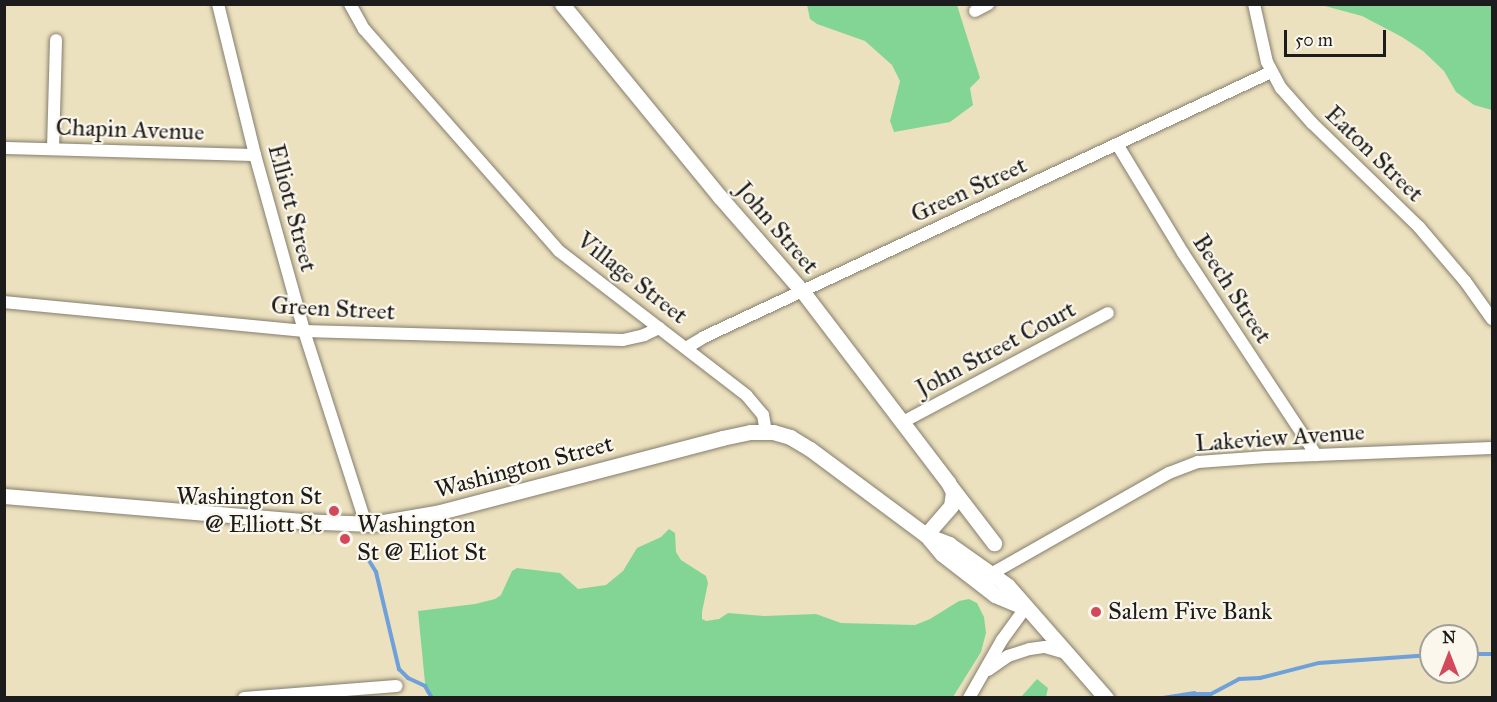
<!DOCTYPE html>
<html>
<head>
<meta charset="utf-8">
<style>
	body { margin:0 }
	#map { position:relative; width:1497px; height:702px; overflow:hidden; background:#ece1be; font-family:"IM FELL Great Primer",serif }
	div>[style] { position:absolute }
	.green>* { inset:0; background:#83d596 }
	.stream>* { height:4px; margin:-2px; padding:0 2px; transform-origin:2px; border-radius:2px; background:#6ea0d9 }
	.roads { filter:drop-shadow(0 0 2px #847e6d) drop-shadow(0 0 2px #847e6d) }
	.minor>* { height:12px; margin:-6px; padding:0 6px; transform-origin:6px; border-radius:6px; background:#fff }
	.tertiary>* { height:15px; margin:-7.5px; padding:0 7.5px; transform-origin:7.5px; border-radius:7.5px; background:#fff }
	.dots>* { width:16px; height:16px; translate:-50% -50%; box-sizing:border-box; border:3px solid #fbf7ec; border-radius:50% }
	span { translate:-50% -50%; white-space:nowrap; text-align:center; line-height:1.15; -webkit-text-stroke:4.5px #fbf7ec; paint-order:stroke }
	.street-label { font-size:24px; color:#1c1c1c }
	.poi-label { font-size:24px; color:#1c1c1c }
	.right { translate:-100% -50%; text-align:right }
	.left { translate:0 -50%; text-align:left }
	.frame { position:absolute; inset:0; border:6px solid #1c1c1c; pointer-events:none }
	.north { position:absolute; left:1419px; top:624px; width:60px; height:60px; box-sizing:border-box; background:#fbf7ec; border:2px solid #a29f99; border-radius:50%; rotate:0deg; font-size:16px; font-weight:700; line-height:24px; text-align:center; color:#1c1c1c }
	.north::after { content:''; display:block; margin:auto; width:21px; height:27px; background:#d1495b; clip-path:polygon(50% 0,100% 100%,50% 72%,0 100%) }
	.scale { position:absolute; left:1284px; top:30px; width:102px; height:27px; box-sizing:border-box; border:3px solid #1c1c1c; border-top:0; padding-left:8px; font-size:18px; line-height:21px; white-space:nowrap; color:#1c1c1c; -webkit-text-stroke:4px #fbf7ec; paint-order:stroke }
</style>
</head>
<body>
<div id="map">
	<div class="green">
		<div style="clip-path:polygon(807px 5px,957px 5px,980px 78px,970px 88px,973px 105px,950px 122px,894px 132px,890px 121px,900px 81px,892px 65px,865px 41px,817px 24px,810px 19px)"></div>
		<div style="clip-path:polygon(1321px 5px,1492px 5px,1492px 110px,1474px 105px,1456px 92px,1444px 71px,1423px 51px,1402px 37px,1362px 16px)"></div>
		<div style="clip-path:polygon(669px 529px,675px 533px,676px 552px,681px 560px,706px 576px,708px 583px,702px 612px,702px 619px,706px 621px,719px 619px,728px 613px,764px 616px,816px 614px,841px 623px,915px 625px,930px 619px,959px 601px,969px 599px,977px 603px,984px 617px,986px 633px,981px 652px,953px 697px,437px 698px,426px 693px,418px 611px,475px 604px,495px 599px,501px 595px,512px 571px,517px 568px,560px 573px,578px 589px,606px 585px,623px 571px,637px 548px,661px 537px)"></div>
		<div style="clip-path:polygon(1037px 679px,1048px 688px,1046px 697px,1021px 697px)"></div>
	</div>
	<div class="stream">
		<div style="left:363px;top:551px;width:25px;rotate:58deg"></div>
		<div style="left:376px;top:572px;width:100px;rotate:76.7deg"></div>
		<div style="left:399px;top:669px;width:13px;rotate:45deg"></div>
		<div style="left:408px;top:678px;width:19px;rotate:25deg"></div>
		<div style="left:425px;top:686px;width:14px;rotate:60deg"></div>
		<div style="left:1467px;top:654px;width:25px"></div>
		<div style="left:493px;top:698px;width:18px"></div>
		<div style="left:1163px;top:698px;width:32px;rotate:-9deg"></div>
		<div style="left:1190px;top:698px;width:7px;rotate:-34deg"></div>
		<div style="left:1196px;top:694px;width:15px"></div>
		<div style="left:1211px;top:694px;width:32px;rotate:-28deg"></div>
		<div style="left:1239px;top:679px;width:21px;rotate:-3deg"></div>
		<div style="left:1260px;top:678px;width:61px;rotate:-14.3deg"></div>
		<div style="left:1319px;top:663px;width:112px;rotate:-4.1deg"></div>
	</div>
	<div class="roads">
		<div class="minor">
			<div style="left:218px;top:4px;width:155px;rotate:76.2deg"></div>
			<div style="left:255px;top:155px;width:183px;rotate:74.4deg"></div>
			<div style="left:304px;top:331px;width:203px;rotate:72.2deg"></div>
			<div style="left:350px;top:4px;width:29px;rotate:61deg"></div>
			<div style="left:364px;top:29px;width:295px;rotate:48.7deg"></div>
			<div style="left:559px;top:251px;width:237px;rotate:37.6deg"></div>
			<div style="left:747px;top:396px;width:25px;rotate:50deg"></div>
			<div style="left:763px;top:415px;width:17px;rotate:80deg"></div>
			<div style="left:1254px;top:4px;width:59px;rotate:77.4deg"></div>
			<div style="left:1267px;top:62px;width:30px;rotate:62deg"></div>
			<div style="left:1281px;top:88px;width:47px;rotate:48.5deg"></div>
			<div style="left:1312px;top:123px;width:149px;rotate:44.2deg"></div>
			<div style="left:1419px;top:227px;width:71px;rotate:49.6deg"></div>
			<div style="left:1465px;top:281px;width:47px;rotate:54.6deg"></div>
			<div style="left:975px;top:11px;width:15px;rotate:-28deg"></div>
			<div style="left:1117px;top:144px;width:127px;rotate:58.8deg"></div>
			<div style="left:1183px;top:253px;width:242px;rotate:56.6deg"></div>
			<div style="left:4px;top:148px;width:251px;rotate:1.6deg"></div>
			<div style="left:53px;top:149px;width:109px;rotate:-88.4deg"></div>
			<div style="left:4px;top:302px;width:301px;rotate:5.5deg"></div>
			<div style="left:304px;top:331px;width:319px;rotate:1.6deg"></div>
			<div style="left:623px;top:340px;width:22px;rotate:-13deg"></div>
			<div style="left:644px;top:335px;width:17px;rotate:-25deg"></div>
			<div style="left:686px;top:348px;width:21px;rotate:-31deg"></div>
			<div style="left:704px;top:337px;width:626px;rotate:-25.05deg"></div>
			<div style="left:903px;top:422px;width:232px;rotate:-28deg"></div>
			<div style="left:991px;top:574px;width:205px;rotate:-29.6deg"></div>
			<div style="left:1169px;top:473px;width:31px;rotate:-21deg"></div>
			<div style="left:1198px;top:462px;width:68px;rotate:-4.2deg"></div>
			<div style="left:1266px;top:457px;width:226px;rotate:-2.3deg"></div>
			<div style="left:988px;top:670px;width:24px;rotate:-35deg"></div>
			<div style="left:1008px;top:656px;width:23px;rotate:-18deg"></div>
			<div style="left:1030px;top:649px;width:15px;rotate:-8deg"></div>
			<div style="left:1045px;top:647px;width:25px;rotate:16deg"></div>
			<div style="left:244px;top:698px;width:153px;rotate:-4.5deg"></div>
			<div style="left:969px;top:698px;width:67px;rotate:-60.4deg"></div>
			<div style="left:1002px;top:640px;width:39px;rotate:-54deg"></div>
		</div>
		<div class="tertiary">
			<div style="left:562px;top:4px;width:249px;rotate:50.7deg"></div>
			<div style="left:720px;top:197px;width:126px;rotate:48.9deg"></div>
			<div style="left:803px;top:292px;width:239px;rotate:52.7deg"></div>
			<div style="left:948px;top:482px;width:11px;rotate:63deg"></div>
			<div style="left:953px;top:492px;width:14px;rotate:98deg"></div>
			<div style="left:951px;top:506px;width:38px;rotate:131deg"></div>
			<div style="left:951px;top:487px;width:71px;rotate:52.5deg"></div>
			<div style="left:4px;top:496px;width:296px;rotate:4.8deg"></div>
			<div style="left:299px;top:521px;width:73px;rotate:2.4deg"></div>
			<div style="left:372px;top:524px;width:69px;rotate:-10deg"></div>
			<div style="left:440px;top:512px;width:292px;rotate:-14.7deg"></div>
			<div style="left:722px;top:438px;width:29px;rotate:-12deg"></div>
			<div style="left:750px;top:432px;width:23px"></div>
			<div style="left:773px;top:432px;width:18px;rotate:16deg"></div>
			<div style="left:790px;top:437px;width:23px;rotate:31deg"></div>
			<div style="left:810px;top:449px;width:144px;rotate:36.6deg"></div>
			<div style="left:926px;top:535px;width:25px;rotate:50deg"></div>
			<div style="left:942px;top:554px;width:67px;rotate:37.7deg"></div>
			<div style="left:995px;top:595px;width:33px;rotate:23deg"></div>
			<div style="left:926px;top:535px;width:25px;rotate:21deg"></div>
			<div style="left:949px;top:544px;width:72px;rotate:35.4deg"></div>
			<div style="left:1008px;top:586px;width:149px;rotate:48.8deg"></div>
		</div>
	</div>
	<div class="dots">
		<div style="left:334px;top:511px;background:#d1495b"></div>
		<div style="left:345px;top:539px;background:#d1495b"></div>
		<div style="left:1096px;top:612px;background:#d1495b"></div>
	</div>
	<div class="street-label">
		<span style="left:130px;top:130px;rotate:2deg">Chapin Avenue</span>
		<span style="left:1374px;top:154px;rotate:44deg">Eaton Street</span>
		<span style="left:969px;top:190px;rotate:-25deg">Green Street</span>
		<span style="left:292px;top:208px;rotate:75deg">Elliott Street</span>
		<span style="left:777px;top:228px;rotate:49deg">John Street</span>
		<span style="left:632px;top:278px;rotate:38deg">Village Street</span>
		<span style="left:1232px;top:289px;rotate:57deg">Beech Street</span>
		<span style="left:333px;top:309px;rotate:3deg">Green Street</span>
		<span style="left:996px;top:349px;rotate:-28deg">John Street Court</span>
		<span style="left:1280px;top:438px;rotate:-4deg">Lakeview Avenue</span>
		<span style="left:524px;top:467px;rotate:-15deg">Washington Street</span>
	</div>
	<div class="poi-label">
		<span class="right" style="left:322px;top:511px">Washington St<br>@ Elliott St</span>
		<span class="left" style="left:357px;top:539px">Washington<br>St @ Eliot St</span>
		<span class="left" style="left:1108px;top:612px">Salem Five Bank</span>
	</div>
	<div class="frame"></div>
	<div class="north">N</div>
	<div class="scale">50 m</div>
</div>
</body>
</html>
